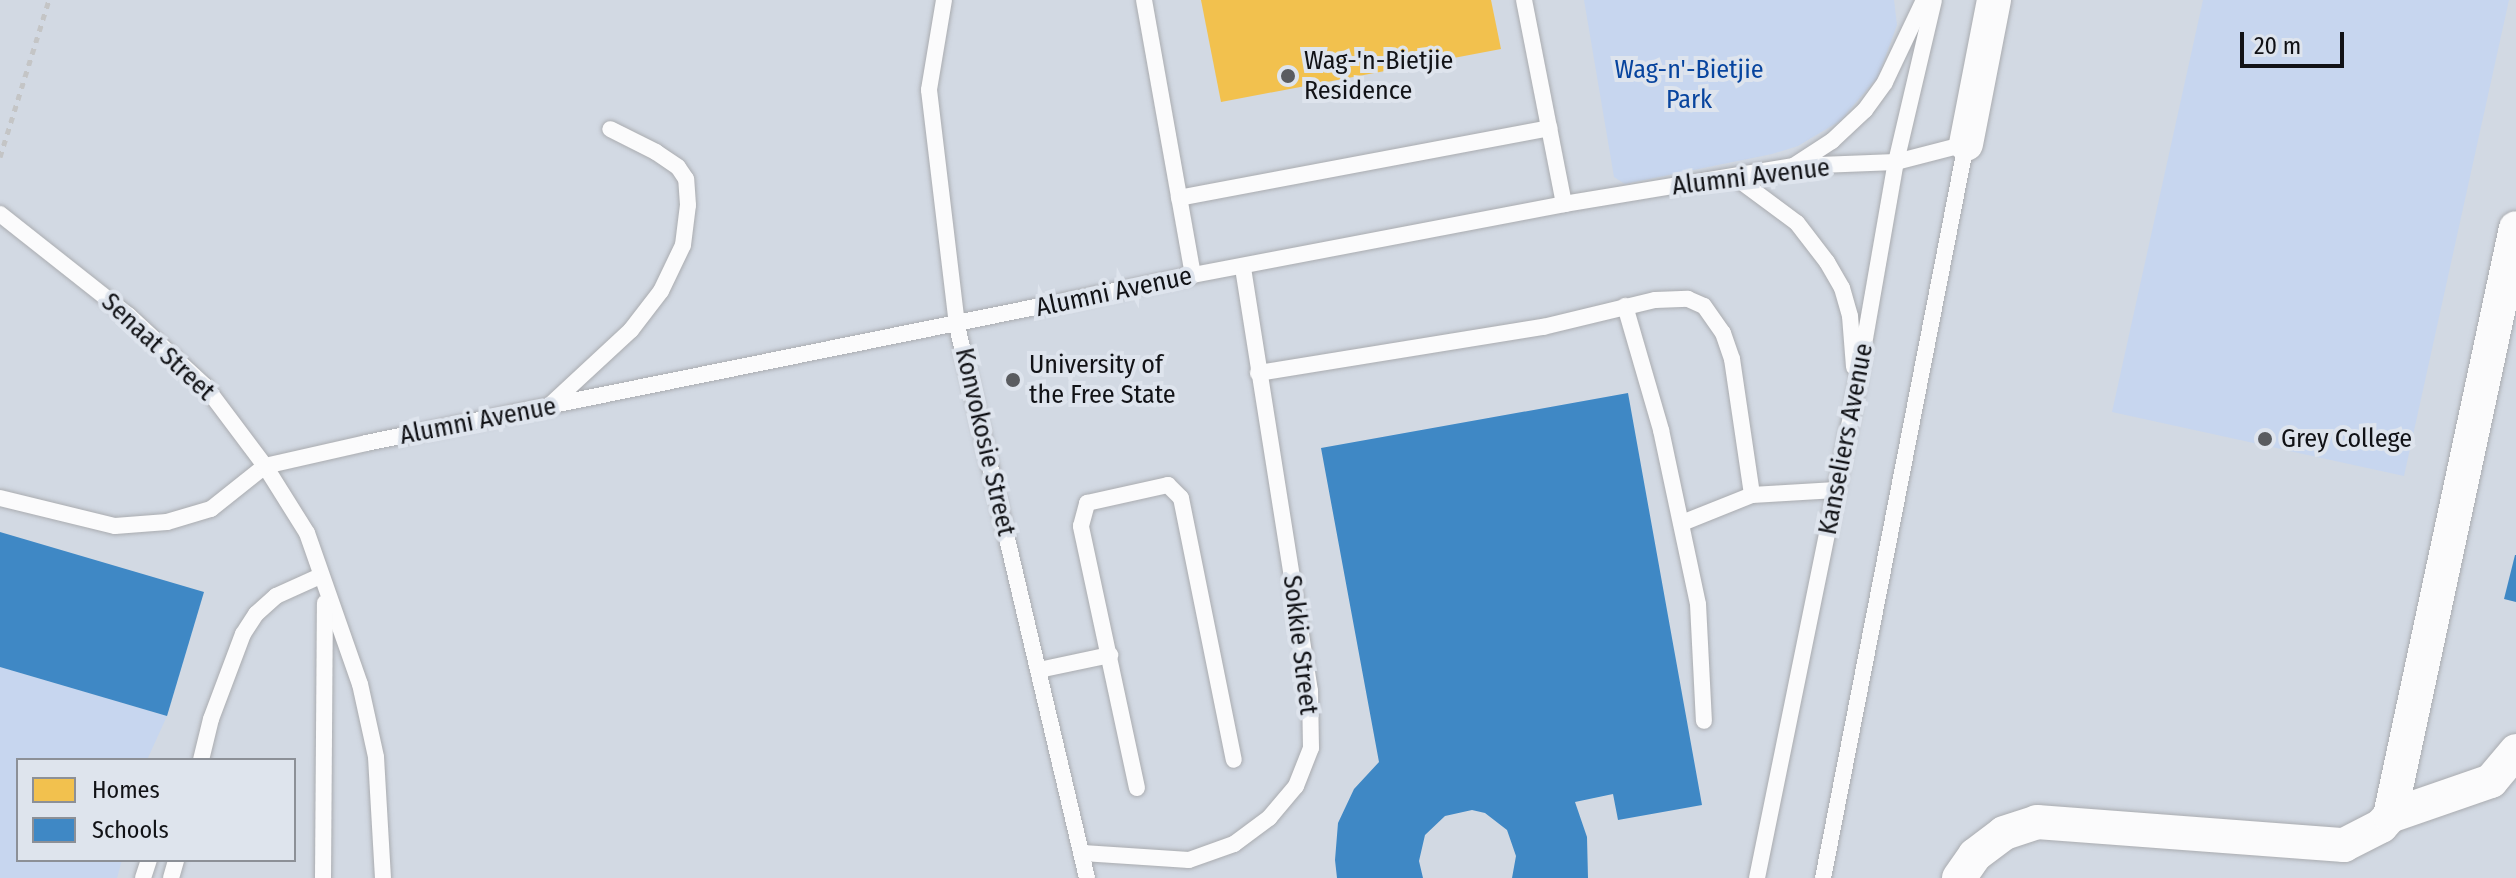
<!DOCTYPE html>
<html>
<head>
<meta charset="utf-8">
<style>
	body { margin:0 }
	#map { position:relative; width:2516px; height:878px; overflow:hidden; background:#e2e5ea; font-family:"Fira Sans Condensed",sans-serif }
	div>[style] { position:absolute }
	.built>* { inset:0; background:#d2d9e3 }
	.green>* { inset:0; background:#c7d6ef }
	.homes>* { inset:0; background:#f2c14e }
	.schools>* { inset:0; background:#3f88c5 }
	.path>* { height:5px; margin-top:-2.5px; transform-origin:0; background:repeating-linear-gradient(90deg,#c4c5c6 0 6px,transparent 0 12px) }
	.roads { filter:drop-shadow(0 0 2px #aaacb0) drop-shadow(0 0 2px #aaacb0) }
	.service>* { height:16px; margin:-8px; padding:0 8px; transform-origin:8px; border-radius:8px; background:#fbfbfc }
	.minor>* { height:34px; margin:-17px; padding:0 17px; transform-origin:17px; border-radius:17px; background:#fbfbfc }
	.dots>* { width:22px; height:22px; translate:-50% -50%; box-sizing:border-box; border:4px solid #dee4ed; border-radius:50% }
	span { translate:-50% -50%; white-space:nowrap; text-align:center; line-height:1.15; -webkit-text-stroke:8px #dee4ed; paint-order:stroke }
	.poi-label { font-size:26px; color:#111216 }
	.left { translate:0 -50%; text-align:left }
	.park-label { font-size:26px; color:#07449e }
	.street-label { font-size:26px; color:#111216 }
	.legend { position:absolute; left:16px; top:758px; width:280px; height:104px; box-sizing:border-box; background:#dee4ed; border:2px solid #8c9097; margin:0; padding:10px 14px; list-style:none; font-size:24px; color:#111216 }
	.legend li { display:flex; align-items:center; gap:16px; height:40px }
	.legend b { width:40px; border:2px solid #8c9097 }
	.scale { position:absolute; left:2240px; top:32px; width:104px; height:36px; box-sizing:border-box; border:4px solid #111216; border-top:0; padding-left:10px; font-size:24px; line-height:28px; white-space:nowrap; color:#111216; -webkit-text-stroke:6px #dee4ed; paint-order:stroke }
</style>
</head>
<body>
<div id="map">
	<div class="built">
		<div style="clip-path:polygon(evenodd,0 0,2516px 0,2516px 878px,0 878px,0 0,18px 760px,294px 760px,294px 860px,18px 860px,18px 760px)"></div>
	</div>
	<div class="green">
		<div style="clip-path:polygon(1584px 0,1894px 0,1897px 25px,1878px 77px,1840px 121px,1798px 146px,1772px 154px,1625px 184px,1614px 177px)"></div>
		<div style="clip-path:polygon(2203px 0,2509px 0,2404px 476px,2112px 412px)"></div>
		<div style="clip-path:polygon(0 667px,167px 716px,147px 760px,18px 760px,18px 860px,122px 860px,117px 878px,0 878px)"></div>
	</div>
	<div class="homes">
		<div style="clip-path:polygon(1201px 0,1491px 0,1501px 49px,1221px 102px)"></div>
	</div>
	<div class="schools">
		<div style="clip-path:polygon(1628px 393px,1702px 805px,1618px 820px,1613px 794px,1575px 802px,1587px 837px,1588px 878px,1512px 878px,1516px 856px,1507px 830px,1485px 813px,1472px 810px,1445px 816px,1425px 835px,1419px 861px,1423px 878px,1337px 878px,1335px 860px,1338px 823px,1354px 789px,1379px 762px,1321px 448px)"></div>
		<div style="clip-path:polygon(0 532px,204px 592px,167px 716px,0 667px)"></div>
		<div style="clip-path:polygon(2515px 555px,2516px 555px,2516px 602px,2504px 599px)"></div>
	</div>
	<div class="path">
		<div style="left:0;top:157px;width:164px;rotate:-72.7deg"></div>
	</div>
	<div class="roads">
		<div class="service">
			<div style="left:944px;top:0;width:91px;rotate:99.5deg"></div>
			<div style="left:929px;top:90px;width:238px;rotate:83.2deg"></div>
			<div style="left:957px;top:326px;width:567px;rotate:76.75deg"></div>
			<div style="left:1144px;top:0;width:279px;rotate:79.9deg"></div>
			<div style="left:1524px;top:0;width:208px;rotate:78.9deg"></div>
			<div style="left:1795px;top:165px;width:44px;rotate:-33deg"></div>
			<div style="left:1832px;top:141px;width:45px;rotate:-43.2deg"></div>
			<div style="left:1865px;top:110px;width:34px;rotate:-54deg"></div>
			<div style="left:1885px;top:82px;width:91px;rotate:-64.6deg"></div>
			<div style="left:1735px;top:177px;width:77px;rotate:36.6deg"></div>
			<div style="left:1797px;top:223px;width:49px;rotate:52.4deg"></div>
			<div style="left:1827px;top:262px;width:30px;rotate:60deg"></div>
			<div style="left:1842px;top:288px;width:29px;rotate:74deg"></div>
			<div style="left:1850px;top:316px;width:51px;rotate:85.5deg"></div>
			<div style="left:1179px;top:198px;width:377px;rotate:-10.7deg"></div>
			<div style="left:0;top:214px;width:163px;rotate:38.3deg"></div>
			<div style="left:128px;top:315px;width:105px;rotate:42.7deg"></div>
			<div style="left:205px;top:386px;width:100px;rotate:53.1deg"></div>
			<div style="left:265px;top:466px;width:79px;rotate:57.9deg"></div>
			<div style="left:307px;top:533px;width:160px;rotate:70.7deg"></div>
			<div style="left:360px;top:684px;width:75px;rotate:77.6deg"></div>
			<div style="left:376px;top:757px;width:121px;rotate:86.7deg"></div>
			<div style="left:1625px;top:306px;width:129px;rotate:73.8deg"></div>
			<div style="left:1661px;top:430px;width:178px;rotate:78deg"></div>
			<div style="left:1698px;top:604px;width:117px;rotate:87.1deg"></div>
			<div style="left:1258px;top:373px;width:289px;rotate:-9.2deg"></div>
			<div style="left:1543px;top:327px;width:115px;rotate:-13.6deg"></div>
			<div style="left:1655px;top:300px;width:33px;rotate:-2deg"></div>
			<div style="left:1688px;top:299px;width:17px;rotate:24deg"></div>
			<div style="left:1704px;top:306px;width:33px;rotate:55deg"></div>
			<div style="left:1723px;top:333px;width:28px;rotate:71deg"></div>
			<div style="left:1732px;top:359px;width:137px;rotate:81.6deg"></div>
			<div style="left:549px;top:406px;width:112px;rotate:-42.8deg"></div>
			<div style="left:631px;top:330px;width:49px;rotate:-52.4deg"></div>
			<div style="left:661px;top:291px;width:51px;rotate:-64.4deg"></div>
			<div style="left:683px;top:245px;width:40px;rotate:-82.9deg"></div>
			<div style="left:688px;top:205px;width:26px;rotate:-94deg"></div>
			<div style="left:686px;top:179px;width:14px;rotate:-124deg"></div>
			<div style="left:678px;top:167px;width:27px;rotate:-146deg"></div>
			<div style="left:656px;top:152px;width:51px;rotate:-153.4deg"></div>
			<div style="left:0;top:498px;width:118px;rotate:13.7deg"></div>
			<div style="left:115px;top:526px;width:52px;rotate:-4.4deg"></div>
			<div style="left:167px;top:522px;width:46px;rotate:-16.5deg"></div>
			<div style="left:211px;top:509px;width:69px;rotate:-38.5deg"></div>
			<div style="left:265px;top:466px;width:104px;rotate:-12.8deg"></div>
			<div style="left:366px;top:443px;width:844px;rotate:-11.48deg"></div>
			<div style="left:1193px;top:275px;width:378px;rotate:-10.8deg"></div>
			<div style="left:1564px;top:204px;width:233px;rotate:-9.4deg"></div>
			<div style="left:1794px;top:166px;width:102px;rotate:-2.2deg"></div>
			<div style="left:1896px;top:162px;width:72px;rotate:-14.4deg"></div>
			<div style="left:1966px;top:144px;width:748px;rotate:101.02deg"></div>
			<div style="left:1682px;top:523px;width:75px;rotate:-21.8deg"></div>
			<div style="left:1752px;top:495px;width:84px;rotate:-3.4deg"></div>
			<div style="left:1039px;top:670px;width:73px;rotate:-11.9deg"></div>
			<div style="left:201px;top:760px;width:42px;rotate:-76.3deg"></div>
			<div style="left:211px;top:719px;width:91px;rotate:-69.4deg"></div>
			<div style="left:243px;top:634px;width:24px;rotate:-57deg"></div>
			<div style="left:256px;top:614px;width:27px;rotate:-42deg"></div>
			<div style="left:276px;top:596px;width:48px;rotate:-24.4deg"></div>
			<div style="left:1137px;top:788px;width:268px;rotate:-102.1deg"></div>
			<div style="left:1081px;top:526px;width:24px;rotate:-75deg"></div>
			<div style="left:1087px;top:503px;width:83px;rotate:-12.5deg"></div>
			<div style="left:1168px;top:485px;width:18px;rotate:45deg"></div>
			<div style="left:1181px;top:498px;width:267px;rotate:78.6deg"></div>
			<div style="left:1083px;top:853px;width:106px;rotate:3.8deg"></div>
			<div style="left:1189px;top:860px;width:48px;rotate:-19.6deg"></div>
			<div style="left:1234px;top:844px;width:44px;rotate:-36.6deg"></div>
			<div style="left:1269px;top:818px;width:42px;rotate:-49.8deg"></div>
			<div style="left:1296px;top:786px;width:41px;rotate:-68.5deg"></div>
			<div style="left:1311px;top:748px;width:57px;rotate:-91deg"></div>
			<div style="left:1310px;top:691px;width:430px;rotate:-99deg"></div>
			<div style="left:143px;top:878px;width:19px;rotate:-72deg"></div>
			<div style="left:171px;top:878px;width:19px;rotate:-74deg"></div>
			<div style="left:323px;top:878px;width:275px;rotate:-89.6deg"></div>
			<div style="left:1757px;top:878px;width:492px;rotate:-78.5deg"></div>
			<div style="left:1855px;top:396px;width:238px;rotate:-80.1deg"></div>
			<div style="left:1896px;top:162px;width:166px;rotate:-76.8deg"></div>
		</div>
		<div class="minor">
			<div style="left:1966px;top:144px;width:147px;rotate:-79deg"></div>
			<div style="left:2390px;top:816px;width:107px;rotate:-19.1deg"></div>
			<div style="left:2491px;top:781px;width:39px;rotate:-50deg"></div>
			<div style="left:1959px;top:878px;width:28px;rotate:-55deg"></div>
			<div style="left:1975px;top:855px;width:36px;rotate:-37deg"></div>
			<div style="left:2004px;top:833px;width:35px;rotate:-18deg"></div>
			<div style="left:2037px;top:822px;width:308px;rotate:4.3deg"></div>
			<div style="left:2344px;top:845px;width:42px;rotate:-27.2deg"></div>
			<div style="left:2381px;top:826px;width:13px;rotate:-48deg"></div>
			<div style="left:2390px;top:816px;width:601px;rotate:-77.91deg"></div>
		</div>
	</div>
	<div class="dots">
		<div style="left:1288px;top:76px;background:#5a5c60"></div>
		<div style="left:1013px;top:380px;background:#5a5c60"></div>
		<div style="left:2265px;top:439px;background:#5a5c60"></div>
	</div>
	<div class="poi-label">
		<span class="left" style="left:1304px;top:76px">Wag-'n-Bietjie<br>Residence</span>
		<span class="left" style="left:1029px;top:380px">University of<br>the Free State</span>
		<span class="left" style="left:2281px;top:439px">Grey College</span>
	</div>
	<div class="park-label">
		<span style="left:1689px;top:85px">Wag-n'-Bietjie<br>Park</span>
	</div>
	<div class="street-label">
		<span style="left:1751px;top:177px;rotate:-7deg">Alumni Avenue</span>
		<span style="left:1114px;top:292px;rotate:-12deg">Alumni Avenue</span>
		<span style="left:158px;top:347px;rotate:43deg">Senaat Street</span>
		<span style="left:478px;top:421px;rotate:-11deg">Alumni Avenue</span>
		<span style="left:1846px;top:439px;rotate:-79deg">Kanseliers Avenue</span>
		<span style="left:985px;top:442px;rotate:77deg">Konvokosie Street</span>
		<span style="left:1300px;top:645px;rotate:83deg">Sokkie Street</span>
	</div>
	<ul class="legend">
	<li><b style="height:22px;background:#f2c14e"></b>Homes</li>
	<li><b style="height:22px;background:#3f88c5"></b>Schools</li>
	</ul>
	<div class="scale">20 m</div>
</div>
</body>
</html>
